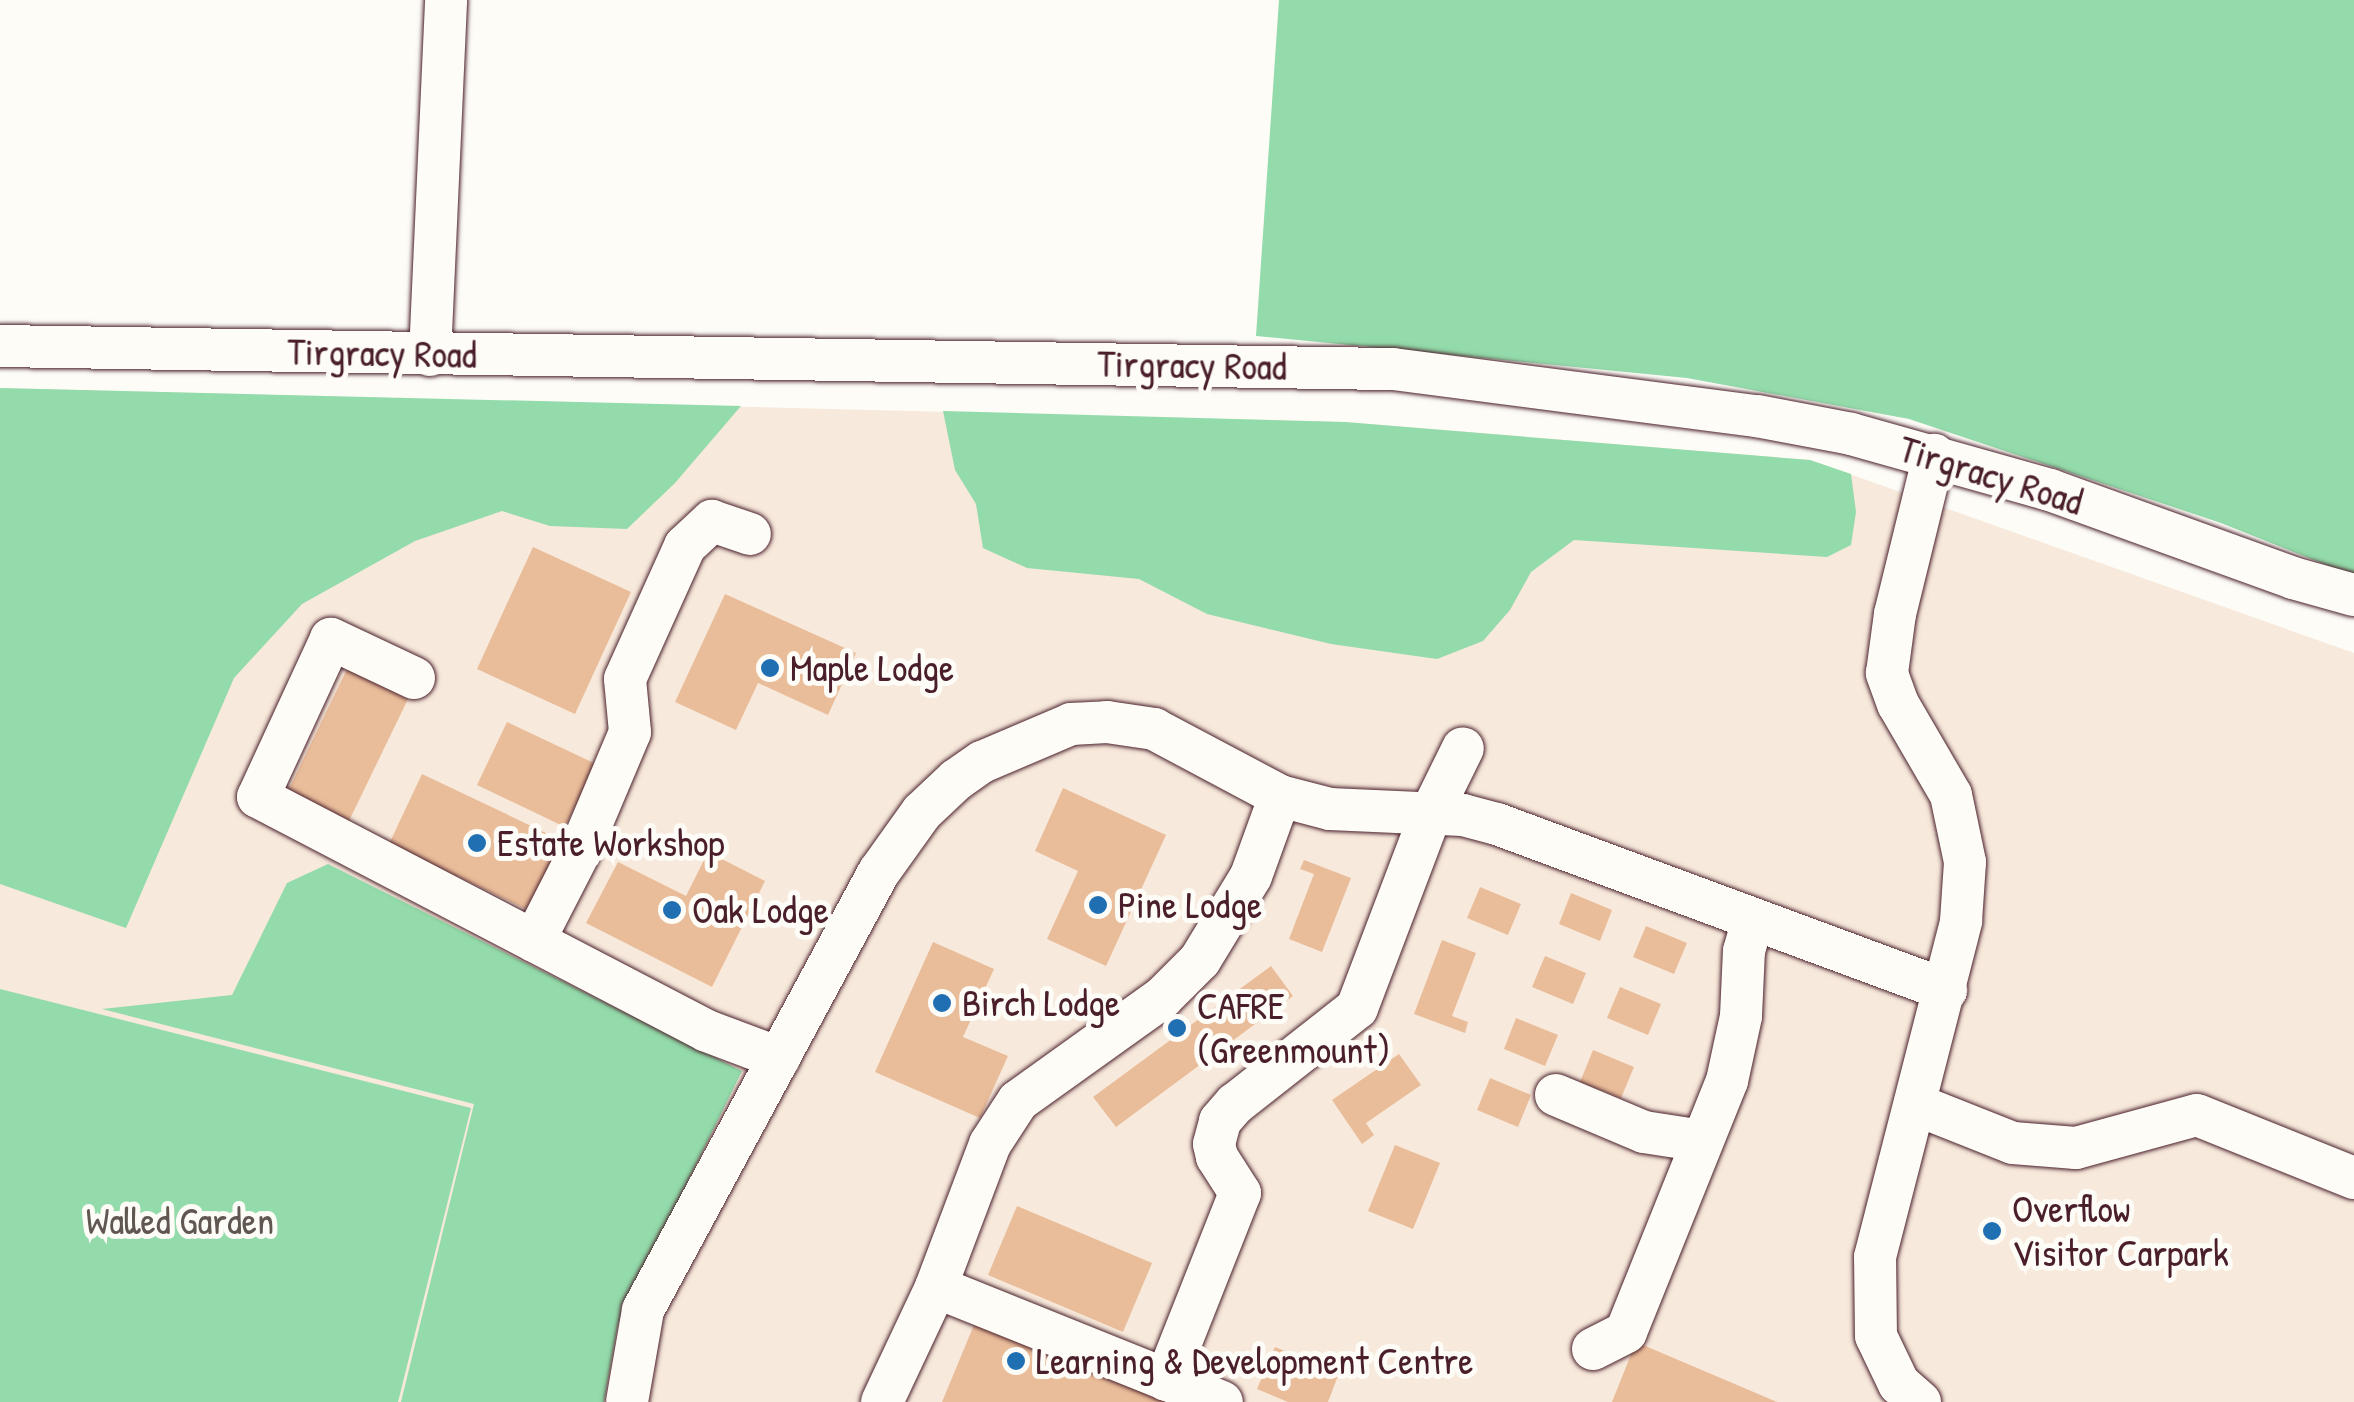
<!DOCTYPE html>
<html>
<head>
<meta charset="utf-8">
<style>
	body { margin:0 }
	#map { position:relative; width:2354px; height:1402px; overflow:hidden; background:#fdfcf7; font-family:"Patrick Hand",sans-serif }
	div>[style] { position:absolute }
	.built>* { inset:0; background:#f7e9db }
	.green>* { inset:0; background:#93dbaa }
	.building>* { inset:0; background:#eabd9a }
	.roads { filter:drop-shadow(0 0 2px #4a1f2b) drop-shadow(0 0 2px #4a1f2b) }
	.minor>* { height:42px; margin:-21px; padding:0 21px; transform-origin:21px; border-radius:21px; background:#fdfcf7 }
	.dots>* { width:28px; height:28px; translate:-50% -50%; box-sizing:border-box; border:5px solid #fdfcf7; border-radius:50% }
	span { translate:-50% -50%; white-space:nowrap; text-align:center; line-height:1.15; -webkit-text-stroke:10px #fdfcf7; paint-order:stroke }
	.street-label { font-size:38px; color:#4a1f2b }
	.poi-label { font-size:38px; color:#4a1f2b }
	.left { translate:0 -50%; text-align:left }
	.park-label { font-size:38px; color:#605751 }
</style>
</head>
<body>
<div id="map">
	<div class="built">
		<div style="clip-path:polygon(0 388px,1345px 422px,1810px 460px,2354px 653px,2354px 1402px,0 1402px)"></div>
	</div>
	<div class="green">
		<div style="clip-path:polygon(1279px 0,2354px 0,2354px 576px,2221px 523px,1909px 419px,1687px 378px,1256px 336px)"></div>
		<div style="clip-path:polygon(0 388px,741px 406px,675px 483px,627px 529px,550px 526px,502px 511px,415px 541px,302px 604px,234px 678px,126px 928px,0 884px)"></div>
		<div style="clip-path:polygon(943px 411px,1345px 422px,1810px 460px,1851px 474px,1856px 512px,1851px 545px,1827px 557px,1574px 540px,1531px 572px,1510px 610px,1483px 641px,1437px 659px,1331px 644px,1207px 614px,1139px 579px,1027px 568px,983px 548px,976px 504px,955px 470px)"></div>
		<div style="clip-path:polygon(328px 864px,742px 1071px,618px 1324px,604px 1402px,401px 1402px,474px 1104px,102px 1009px,232px 995px,287px 883px)"></div>
		<div style="clip-path:polygon(0 989px,471px 1108px,398px 1402px,0 1402px)"></div>
	</div>
	<div class="building">
		<div style="clip-path:polygon(533px 547px,631px 592px,575px 714px,477px 669px)"></div>
		<div style="clip-path:polygon(725px 594px,856px 653px,828px 715px,758px 683px,736px 730px,675px 702px)"></div>
		<div style="clip-path:polygon(347px 669px,408px 699px,348px 823px,287px 793px)"></div>
		<div style="clip-path:polygon(507px 722px,596px 764px,565px 827px,477px 785px)"></div>
		<div style="clip-path:polygon(422px 774px,565px 842px,532px 912px,389px 844px)"></div>
		<div style="clip-path:polygon(1063px 788px,1166px 835px,1106px 966px,1047px 939px,1078px 871px,1035px 851px)"></div>
		<div style="clip-path:polygon(708px 852px,765px 881px,712px 987px,586px 923px,618px 862px,686px 896px)"></div>
		<div style="clip-path:polygon(1304px 860px,1351px 878px,1322px 952px,1289px 939px,1314px 874px,1300px 869px)"></div>
		<div style="clip-path:polygon(1480px 887px,1521px 904px,1508px 935px,1467px 918px)"></div>
		<div style="clip-path:polygon(1571px 893px,1612px 910px,1600px 941px,1559px 924px)"></div>
		<div style="clip-path:polygon(1646px 926px,1687px 943px,1674px 974px,1633px 957px)"></div>
		<div style="clip-path:polygon(1442px 940px,1476px 953px,1452px 1016px,1468px 1022px,1465px 1033px,1414px 1014px)"></div>
		<div style="clip-path:polygon(933px 942px,994px 969px,963px 1037px,1008px 1056px,980px 1118px,875px 1072px)"></div>
		<div style="clip-path:polygon(1545px 956px,1586px 973px,1573px 1004px,1532px 987px)"></div>
		<div style="clip-path:polygon(1271px 966px,1293px 996px,1116px 1127px,1093px 1097px)"></div>
		<div style="clip-path:polygon(1620px 987px,1661px 1004px,1648px 1035px,1607px 1018px)"></div>
		<div style="clip-path:polygon(1516px 1018px,1558px 1035px,1545px 1066px,1504px 1049px)"></div>
		<div style="clip-path:polygon(1593px 1050px,1634px 1067px,1621px 1098px,1580px 1082px)"></div>
		<div style="clip-path:polygon(1399px 1054px,1421px 1085px,1366px 1123px,1374px 1135px,1362px 1144px,1332px 1100px)"></div>
		<div style="clip-path:polygon(1490px 1078px,1531px 1095px,1518px 1127px,1477px 1110px)"></div>
		<div style="clip-path:polygon(1395px 1145px,1440px 1163px,1413px 1229px,1368px 1211px)"></div>
		<div style="clip-path:polygon(1017px 1206px,1152px 1263px,1123px 1332px,988px 1275px)"></div>
		<div style="clip-path:polygon(976px 1320px,1172px 1402px,942px 1402px)"></div>
		<div style="clip-path:polygon(1636px 1342px,1777px 1402px,1612px 1402px)"></div>
		<div style="clip-path:polygon(1275px 1347px,1339px 1373px,1328px 1402px,1288px 1402px,1257px 1389px)"></div>
	</div>
	<div class="roads">
		<div class="minor">
			<div style="left:0;top:346px;width:1393px;rotate:0.95deg"></div>
			<div style="left:1393px;top:369px;width:367px;rotate:7.4deg"></div>
			<div style="left:1757px;top:416px;width:96px;rotate:10.8deg"></div>
			<div style="left:1851px;top:434px;width:207px;rotate:15.7deg"></div>
			<div style="left:2050px;top:490px;width:258px;rotate:19.9deg"></div>
			<div style="left:2293px;top:578px;width:63px;rotate:15.6deg"></div>
			<div style="left:430px;top:355px;width:355px;rotate:-87.4deg"></div>
			<div style="left:414px;top:678px;width:92px;rotate:-154.8deg"></div>
			<div style="left:331px;top:639px;width:174px;rotate:114.8deg"></div>
			<div style="left:258px;top:797px;width:506px;rotate:27.53deg"></div>
			<div style="left:707px;top:1031px;width:77px;rotate:20.6deg"></div>
			<div style="left:534px;top:941px;width:99px;rotate:-62.9deg"></div>
			<div style="left:579px;top:853px;width:131px;rotate:-67.1deg"></div>
			<div style="left:630px;top:732px;width:53px;rotate:-95.4deg"></div>
			<div style="left:625px;top:679px;width:146px;rotate:-65.7deg"></div>
			<div style="left:685px;top:546px;width:37px;rotate:-43deg"></div>
			<div style="left:712px;top:521px;width:40px;rotate:18.9deg"></div>
			<div style="left:1556px;top:1095px;width:95px;rotate:22.8deg"></div>
			<div style="left:1644px;top:1132px;width:59px;rotate:8.8deg"></div>
			<div style="left:1917px;top:1105px;width:103px;rotate:21.6deg"></div>
			<div style="left:2013px;top:1143px;width:63px;rotate:4.5deg"></div>
			<div style="left:2076px;top:1148px;width:125px;rotate:-15.3deg"></div>
			<div style="left:2197px;top:1115px;width:169px;rotate:21.9deg"></div>
			<div style="left:936px;top:1287px;width:308px;rotate:21.9deg"></div>
			<div style="left:1593px;top:1349px;width:37px;rotate:-27deg"></div>
			<div style="left:1626px;top:1332px;width:271px;rotate:-68.1deg"></div>
			<div style="left:1727px;top:1081px;width:66px;rotate:-77.8deg"></div>
			<div style="left:1741px;top:1016px;width:65px;rotate:-87.4deg"></div>
			<div style="left:1744px;top:951px;width:33px;rotate:-74deg"></div>
			<div style="left:1166px;top:1380px;width:201px;rotate:-68.4deg"></div>
			<div style="left:1240px;top:1193px;width:43px;rotate:-122.6deg"></div>
			<div style="left:1217px;top:1157px;width:13px;rotate:-103deg"></div>
			<div style="left:1214px;top:1144px;width:24px;rotate:-75deg"></div>
			<div style="left:1220px;top:1121px;width:23px;rotate:-49deg"></div>
			<div style="left:1235px;top:1104px;width:155px;rotate:-38.2deg"></div>
			<div style="left:1357px;top:1008px;width:209px;rotate:-69.2deg"></div>
			<div style="left:1431px;top:813px;width:72px;rotate:-63.8deg"></div>
			<div style="left:627px;top:1402px;width:93px;rotate:-80.1deg"></div>
			<div style="left:643px;top:1310px;width:498px;rotate:-61.7deg"></div>
			<div style="left:879px;top:872px;width:74px;rotate:-54.4deg"></div>
			<div style="left:922px;top:812px;width:47px;rotate:-43.3deg"></div>
			<div style="left:956px;top:780px;width:32px;rotate:-35deg"></div>
			<div style="left:982px;top:762px;width:97px;rotate:-23.1deg"></div>
			<div style="left:1071px;top:724px;width:36px;rotate:-3deg"></div>
			<div style="left:1107px;top:722px;width:48px;rotate:8.5deg"></div>
			<div style="left:1154px;top:729px;width:143px;rotate:28deg"></div>
			<div style="left:1280px;top:796px;width:52px;rotate:14.6deg"></div>
			<div style="left:1330px;top:809px;width:133px;rotate:2.6deg"></div>
			<div style="left:1463px;top:815px;width:35px;rotate:15deg"></div>
			<div style="left:1497px;top:824px;width:479px;rotate:20.3deg"></div>
			<div style="left:882px;top:1402px;width:127px;rotate:-64.8deg"></div>
			<div style="left:936px;top:1287px;width:153px;rotate:-69.3deg"></div>
			<div style="left:990px;top:1144px;width:51px;rotate:-56.9deg"></div>
			<div style="left:1018px;top:1101px;width:178px;rotate:-35.6deg"></div>
			<div style="left:1163px;top:997px;width:52px;rotate:-45deg"></div>
			<div style="left:1200px;top:960px;width:98px;rotate:-58.7deg"></div>
			<div style="left:1251px;top:876px;width:85px;rotate:-70.1deg"></div>
			<div style="left:1920px;top:1402px;width:28px;rotate:-139deg"></div>
			<div style="left:1899px;top:1384px;width:53px;rotate:-115.6deg"></div>
			<div style="left:1876px;top:1336px;width:79px;rotate:-90.7deg"></div>
			<div style="left:1875px;top:1257px;width:347px;rotate:-75.6deg"></div>
			<div style="left:1961px;top:921px;width:59px;rotate:-86.1deg"></div>
			<div style="left:1965px;top:862px;width:68px;rotate:-101.8deg"></div>
			<div style="left:1951px;top:795px;width:105px;rotate:-120.2deg"></div>
			<div style="left:1898px;top:704px;width:33px;rotate:-110deg"></div>
			<div style="left:1887px;top:673px;width:60px;rotate:-82.3deg"></div>
			<div style="left:1895px;top:614px;width:164px;rotate:-76.2deg"></div>
		</div>
	</div>
	<div class="dots">
		<div style="left:770px;top:668px;background:#1f6fb2"></div>
		<div style="left:477px;top:843px;background:#1f6fb2"></div>
		<div style="left:1098px;top:905px;background:#1f6fb2"></div>
		<div style="left:672px;top:910px;background:#1f6fb2"></div>
		<div style="left:942px;top:1003px;background:#1f6fb2"></div>
		<div style="left:1177px;top:1028px;background:#1f6fb2"></div>
		<div style="left:1992px;top:1231px;background:#1f6fb2"></div>
		<div style="left:1016px;top:1361px;background:#1f6fb2"></div>
	</div>
	<div class="street-label">
		<span style="left:382px;top:353px;rotate:1deg">Tirgracy Road</span>
		<span style="left:1192px;top:365px;rotate:1deg">Tirgracy Road</span>
		<span style="left:1991px;top:475px;rotate:17deg">Tirgracy Road</span>
	</div>
	<div class="poi-label">
		<span class="left" style="left:790px;top:668px">Maple Lodge</span>
		<span class="left" style="left:497px;top:843px">Estate Workshop</span>
		<span class="left" style="left:1118px;top:905px">Pine Lodge</span>
		<span class="left" style="left:692px;top:910px">Oak Lodge</span>
		<span class="left" style="left:962px;top:1003px">Birch Lodge</span>
		<span class="left" style="left:1197px;top:1028px">CAFRE<br>(Greenmount)</span>
		<span class="left" style="left:2012px;top:1231px">Overflow<br>Visitor Carpark</span>
		<span class="left" style="left:1036px;top:1361px">Learning &amp; Development Centre</span>
	</div>
	<div class="park-label">
		<span style="left:180px;top:1221px">Walled Garden</span>
	</div>
</div>
</body>
</html>
